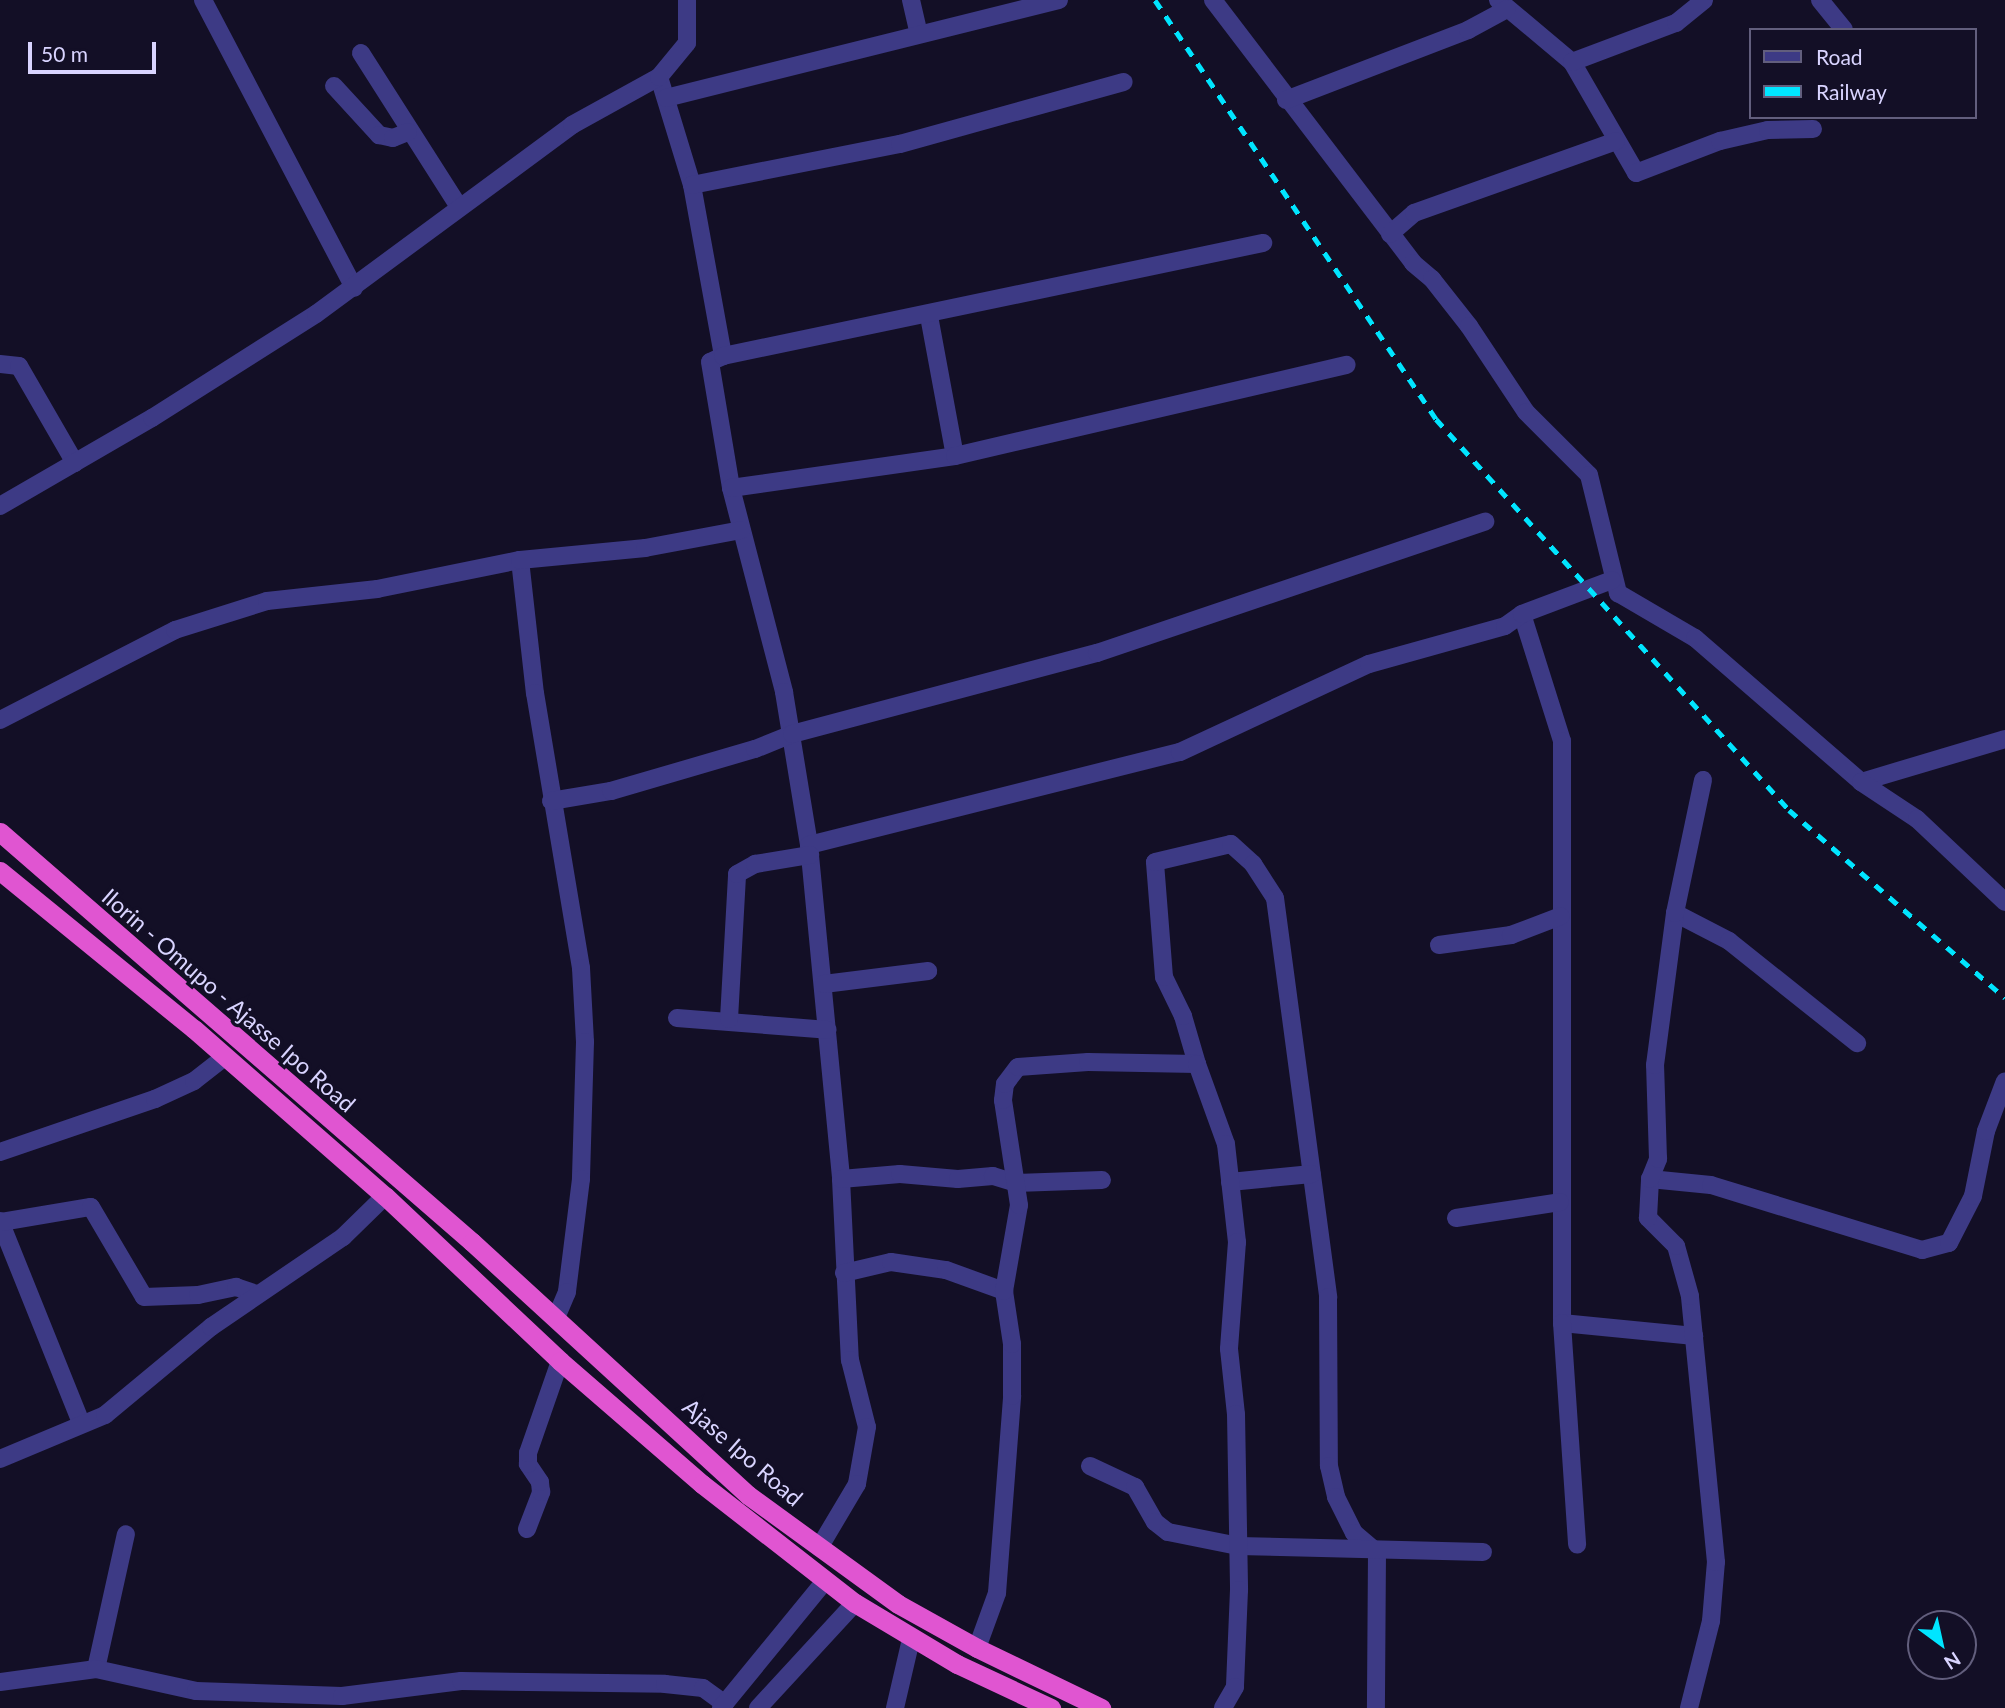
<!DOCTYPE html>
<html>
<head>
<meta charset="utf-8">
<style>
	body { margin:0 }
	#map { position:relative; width:2005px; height:1708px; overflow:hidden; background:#130f26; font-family:Lato,sans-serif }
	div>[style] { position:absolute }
	.minor>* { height:18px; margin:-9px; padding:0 9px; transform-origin:9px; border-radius:9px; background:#3d3a85 }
	.trunk>* { height:19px; margin:-9.5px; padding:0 9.5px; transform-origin:9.5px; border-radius:9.5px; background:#e055d1 }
	.rail>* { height:5px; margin-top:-2.5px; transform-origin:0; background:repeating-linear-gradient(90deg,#00e5ff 0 10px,transparent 0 19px) }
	span { translate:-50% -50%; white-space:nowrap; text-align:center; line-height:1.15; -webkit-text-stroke:7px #130f26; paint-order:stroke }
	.street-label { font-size:23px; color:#d9d4ff }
	.legend { position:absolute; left:1749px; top:28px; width:228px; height:91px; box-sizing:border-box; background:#130f26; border:2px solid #625e7d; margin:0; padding:9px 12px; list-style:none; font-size:21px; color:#d9d4ff }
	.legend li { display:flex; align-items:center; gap:14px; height:35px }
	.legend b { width:35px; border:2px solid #625e7d }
	.north { position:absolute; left:1907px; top:1610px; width:70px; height:70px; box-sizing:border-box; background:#130f26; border:2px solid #625e7d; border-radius:50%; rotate:147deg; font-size:19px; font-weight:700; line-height:28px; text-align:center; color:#d9d4ff }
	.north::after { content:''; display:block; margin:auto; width:24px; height:32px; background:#00e5ff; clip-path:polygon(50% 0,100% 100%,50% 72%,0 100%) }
	.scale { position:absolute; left:28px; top:42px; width:128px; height:32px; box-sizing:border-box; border:4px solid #d9d4ff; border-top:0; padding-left:9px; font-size:21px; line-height:24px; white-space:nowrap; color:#d9d4ff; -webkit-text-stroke:5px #130f26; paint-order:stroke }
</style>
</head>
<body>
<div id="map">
	<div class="minor">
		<div style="left:203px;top:0;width:325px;rotate:62.3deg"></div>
		<div style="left:911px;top:0;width:35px;rotate:77deg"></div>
		<div style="left:1213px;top:0;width:330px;rotate:52.7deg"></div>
		<div style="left:1413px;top:263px;width:25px;rotate:40deg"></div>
		<div style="left:1432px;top:279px;width:60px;rotate:51.8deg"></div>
		<div style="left:1469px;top:326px;width:103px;rotate:56.5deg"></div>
		<div style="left:1526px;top:412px;width:89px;rotate:45deg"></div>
		<div style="left:1589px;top:475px;width:122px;rotate:76.2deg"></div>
		<div style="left:1618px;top:593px;width:89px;rotate:30.3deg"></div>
		<div style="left:1695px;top:638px;width:220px;rotate:40.9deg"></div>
		<div style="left:1861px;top:782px;width:150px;rotate:-16.6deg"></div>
		<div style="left:1498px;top:0;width:97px;rotate:40deg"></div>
		<div style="left:1572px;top:62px;width:128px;rotate:60deg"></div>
		<div style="left:1636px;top:173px;width:90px;rotate:-20.9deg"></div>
		<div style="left:1720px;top:141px;width:49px;rotate:-12.9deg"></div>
		<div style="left:1768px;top:130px;width:45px;rotate:-1.3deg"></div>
		<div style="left:1820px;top:0;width:38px;rotate:51deg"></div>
		<div style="left:361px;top:53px;width:183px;rotate:57.5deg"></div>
		<div style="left:1572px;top:62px;width:111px;rotate:-20.6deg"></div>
		<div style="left:1676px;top:23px;width:36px;rotate:-39deg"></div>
		<div style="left:659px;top:77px;width:113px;rotate:73deg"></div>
		<div style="left:692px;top:185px;width:174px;rotate:79.7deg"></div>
		<div style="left:723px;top:356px;width:14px;rotate:155deg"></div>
		<div style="left:710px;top:362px;width:128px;rotate:80.5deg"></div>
		<div style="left:731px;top:488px;width:211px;rotate:75.4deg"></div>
		<div style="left:784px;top:692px;width:155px;rotate:80.7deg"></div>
		<div style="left:809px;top:845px;width:336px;rotate:84.5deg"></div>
		<div style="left:841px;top:1179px;width:181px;rotate:87.2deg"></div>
		<div style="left:850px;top:1360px;width:69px;rotate:75.8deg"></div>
		<div style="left:867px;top:1427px;width:58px;rotate:100deg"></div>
		<div style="left:857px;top:1484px;width:74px;rotate:120.7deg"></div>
		<div style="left:334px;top:86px;width:67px;rotate:47.4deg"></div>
		<div style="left:379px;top:135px;width:14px;rotate:12deg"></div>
		<div style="left:393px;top:138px;width:16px;rotate:-22deg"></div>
		<div style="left:666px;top:98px;width:405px;rotate:-14deg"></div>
		<div style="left:1286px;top:100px;width:195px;rotate:-21deg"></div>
		<div style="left:1468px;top:30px;width:44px;rotate:-28.3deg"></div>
		<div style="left:692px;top:185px;width:212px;rotate:-11.2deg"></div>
		<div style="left:900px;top:144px;width:232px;rotate:-15.5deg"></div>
		<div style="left:1390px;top:234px;width:32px;rotate:-41deg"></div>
		<div style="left:1414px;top:213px;width:214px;rotate:-19.6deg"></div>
		<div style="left:929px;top:316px;width:142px;rotate:79.5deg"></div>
		<div style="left:723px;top:356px;width:552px;rotate:-11.82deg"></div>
		<div style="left:0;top:364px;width:19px;rotate:6deg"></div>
		<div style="left:19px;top:366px;width:112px;rotate:60deg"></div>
		<div style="left:731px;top:488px;width:226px;rotate:-8.1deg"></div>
		<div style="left:955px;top:456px;width:402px;rotate:-13.1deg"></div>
		<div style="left:0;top:506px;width:176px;rotate:-30.1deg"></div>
		<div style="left:152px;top:418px;width:194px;rotate:-32.4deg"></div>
		<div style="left:316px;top:314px;width:318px;rotate:-36.4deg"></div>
		<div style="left:572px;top:125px;width:99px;rotate:-28.9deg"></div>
		<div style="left:659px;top:77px;width:44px;rotate:-50.5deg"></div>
		<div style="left:687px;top:43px;width:43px;rotate:-90deg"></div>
		<div style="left:520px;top:560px;width:134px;rotate:83.6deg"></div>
		<div style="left:535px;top:693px;width:279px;rotate:80.5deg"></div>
		<div style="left:581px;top:968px;width:74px;rotate:86.9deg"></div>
		<div style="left:585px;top:1042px;width:137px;rotate:91.7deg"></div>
		<div style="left:581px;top:1179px;width:114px;rotate:97.1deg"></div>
		<div style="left:567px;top:1292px;width:28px;rotate:113deg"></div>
		<div style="left:1522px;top:614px;width:133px;rotate:72.5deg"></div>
		<div style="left:1562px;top:741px;width:582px;rotate:90deg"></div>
		<div style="left:1562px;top:1323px;width:133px;rotate:5.6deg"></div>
		<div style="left:0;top:720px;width:197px;rotate:-27.2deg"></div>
		<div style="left:175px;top:630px;width:96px;rotate:-17.5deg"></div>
		<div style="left:267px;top:601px;width:111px;rotate:-6.2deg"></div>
		<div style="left:377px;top:589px;width:146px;rotate:-11.5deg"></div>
		<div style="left:520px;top:560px;width:126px;rotate:-5.5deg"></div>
		<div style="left:645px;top:548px;width:98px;rotate:-10.6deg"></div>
		<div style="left:1861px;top:782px;width:67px;rotate:33.5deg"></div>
		<div style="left:1917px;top:819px;width:121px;rotate:43.3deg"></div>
		<div style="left:551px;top:801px;width:61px;rotate:-9.5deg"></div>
		<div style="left:611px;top:791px;width:150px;rotate:-16.3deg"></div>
		<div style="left:755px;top:749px;width:40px;rotate:-22deg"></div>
		<div style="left:792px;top:734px;width:316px;rotate:-14.9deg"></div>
		<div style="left:1097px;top:653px;width:410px;rotate:-18.7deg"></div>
		<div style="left:809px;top:845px;width:382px;rotate:-14.1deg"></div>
		<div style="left:1180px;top:752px;width:208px;rotate:-25deg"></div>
		<div style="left:1369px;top:664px;width:141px;rotate:-15.6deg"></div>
		<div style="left:1505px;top:626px;width:21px;rotate:-35deg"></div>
		<div style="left:1522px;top:614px;width:96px;rotate:-20.7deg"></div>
		<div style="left:1675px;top:913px;width:61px;rotate:27.4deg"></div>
		<div style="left:1729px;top:941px;width:164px;rotate:38.6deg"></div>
		<div style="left:1439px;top:945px;width:73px;rotate:-7.9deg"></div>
		<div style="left:1511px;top:935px;width:53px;rotate:-20.8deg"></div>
		<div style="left:824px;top:984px;width:105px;rotate:-7.1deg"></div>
		<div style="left:677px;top:1018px;width:151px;rotate:4.5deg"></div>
		<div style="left:729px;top:1019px;width:145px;rotate:-86.8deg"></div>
		<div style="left:737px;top:874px;width:21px;rotate:-29deg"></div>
		<div style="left:755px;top:864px;width:56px;rotate:-9.3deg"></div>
		<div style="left:1197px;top:1064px;width:50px;rotate:-106.3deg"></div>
		<div style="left:1183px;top:1016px;width:43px;rotate:-116deg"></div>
		<div style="left:1164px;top:977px;width:115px;rotate:-94.5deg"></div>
		<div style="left:1155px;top:862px;width:78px;rotate:-13.3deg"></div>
		<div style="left:1231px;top:844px;width:30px;rotate:42deg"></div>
		<div style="left:1253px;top:864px;width:40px;rotate:57.1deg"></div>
		<div style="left:1275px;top:898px;width:403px;rotate:82.4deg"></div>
		<div style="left:1328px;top:1297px;width:169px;rotate:89.7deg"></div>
		<div style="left:1329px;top:1466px;width:32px;rotate:77deg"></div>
		<div style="left:1336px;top:1497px;width:40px;rotate:63.4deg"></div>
		<div style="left:1354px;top:1533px;width:30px;rotate:40deg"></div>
		<div style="left:1377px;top:1552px;width:156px;rotate:90.4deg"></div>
		<div style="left:0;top:1152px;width:164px;rotate:-18.9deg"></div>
		<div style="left:155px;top:1099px;width:43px;rotate:-24.8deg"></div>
		<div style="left:194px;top:1081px;width:39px;rotate:-38deg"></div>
		<div style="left:841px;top:1179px;width:59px;rotate:-4.8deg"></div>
		<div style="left:900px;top:1174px;width:58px;rotate:4.9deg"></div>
		<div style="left:958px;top:1179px;width:35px;rotate:-5deg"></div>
		<div style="left:993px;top:1176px;width:24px;rotate:17deg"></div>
		<div style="left:1016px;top:1183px;width:86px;rotate:-2deg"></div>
		<div style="left:1650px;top:1179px;width:61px;rotate:5.6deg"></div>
		<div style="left:1711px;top:1185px;width:221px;rotate:17.1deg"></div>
		<div style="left:1922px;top:1250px;width:28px;rotate:-15deg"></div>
		<div style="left:1949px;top:1243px;width:53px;rotate:-62.9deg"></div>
		<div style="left:1973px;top:1196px;width:66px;rotate:-78.7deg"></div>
		<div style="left:1986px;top:1131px;width:53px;rotate:-69.2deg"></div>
		<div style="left:1230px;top:1182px;width:82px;rotate:-5.6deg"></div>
		<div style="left:1456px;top:1218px;width:105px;rotate:-8.7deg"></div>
		<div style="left:0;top:1221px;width:218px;rotate:68.1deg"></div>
		<div style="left:1px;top:1222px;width:91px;rotate:-9.5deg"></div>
		<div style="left:91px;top:1207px;width:104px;rotate:59.5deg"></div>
		<div style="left:144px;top:1297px;width:54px;rotate:-2.1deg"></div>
		<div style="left:198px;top:1295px;width:39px;rotate:-12deg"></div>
		<div style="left:236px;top:1287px;width:21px;rotate:19deg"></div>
		<div style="left:844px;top:1273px;width:48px;rotate:-13.2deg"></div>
		<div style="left:891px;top:1262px;width:56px;rotate:8.3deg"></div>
		<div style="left:946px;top:1270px;width:62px;rotate:19.9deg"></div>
		<div style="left:1562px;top:1323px;width:222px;rotate:86.1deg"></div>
		<div style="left:0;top:1459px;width:114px;rotate:-22.7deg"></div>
		<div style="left:105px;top:1415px;width:138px;rotate:-39.7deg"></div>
		<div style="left:211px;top:1327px;width:160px;rotate:-34.3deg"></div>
		<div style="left:343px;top:1237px;width:59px;rotate:-44.3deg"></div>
		<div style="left:1090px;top:1466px;width:50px;rotate:25deg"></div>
		<div style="left:1135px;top:1487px;width:40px;rotate:60.3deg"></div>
		<div style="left:1155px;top:1522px;width:16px;rotate:38deg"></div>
		<div style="left:1168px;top:1532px;width:71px;rotate:11.3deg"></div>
		<div style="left:1238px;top:1546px;width:245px;rotate:1.4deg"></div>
		<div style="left:527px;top:1529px;width:40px;rotate:-69deg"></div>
		<div style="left:541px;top:1492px;width:10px;rotate:-96deg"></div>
		<div style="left:540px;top:1482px;width:22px;rotate:-124deg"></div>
		<div style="left:528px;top:1464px;width:11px;rotate:-90deg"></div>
		<div style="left:528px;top:1453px;width:97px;rotate:-70.8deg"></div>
		<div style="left:977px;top:1648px;width:59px;rotate:-70deg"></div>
		<div style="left:997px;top:1593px;width:198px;rotate:-85.6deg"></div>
		<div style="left:1012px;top:1396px;width:52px;rotate:-90deg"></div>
		<div style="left:1012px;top:1344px;width:54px;rotate:-98.6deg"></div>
		<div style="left:1004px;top:1291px;width:87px;rotate:-80.1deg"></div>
		<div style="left:1019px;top:1205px;width:106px;rotate:-98.7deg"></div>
		<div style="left:1003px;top:1100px;width:16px;rotate:-83deg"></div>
		<div style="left:1005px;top:1084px;width:21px;rotate:-53deg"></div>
		<div style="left:1018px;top:1067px;width:70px;rotate:-4.1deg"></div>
		<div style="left:1088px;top:1062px;width:109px;rotate:1.1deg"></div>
		<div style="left:1197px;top:1064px;width:85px;rotate:70.1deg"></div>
		<div style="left:1226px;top:1144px;width:99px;rotate:83.6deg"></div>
		<div style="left:1237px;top:1242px;width:107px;rotate:94.3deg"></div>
		<div style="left:1229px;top:1349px;width:65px;rotate:83.9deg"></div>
		<div style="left:1236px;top:1414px;width:176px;rotate:89deg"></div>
		<div style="left:1239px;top:1590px;width:97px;rotate:92.4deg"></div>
		<div style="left:1235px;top:1687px;width:24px;rotate:120deg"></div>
		<div style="left:96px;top:1669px;width:138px;rotate:-77.5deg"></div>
		<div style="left:0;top:1682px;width:97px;rotate:-7.7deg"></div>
		<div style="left:96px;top:1669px;width:102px;rotate:12.4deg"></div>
		<div style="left:196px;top:1691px;width:146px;rotate:2deg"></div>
		<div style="left:342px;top:1696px;width:120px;rotate:-7.2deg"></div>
		<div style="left:461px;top:1681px;width:204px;rotate:0.8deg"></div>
		<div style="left:665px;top:1684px;width:38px;rotate:6deg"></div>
		<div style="left:703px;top:1688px;width:27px;rotate:36deg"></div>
		<div style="left:721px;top:1708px;width:164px;rotate:-50.7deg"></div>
		<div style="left:758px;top:1708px;width:143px;rotate:-47.3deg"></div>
		<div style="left:895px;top:1708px;width:71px;rotate:-76.9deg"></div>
		<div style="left:1689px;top:1708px;width:90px;rotate:-75.8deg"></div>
		<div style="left:1711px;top:1621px;width:59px;rotate:-85.2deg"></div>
		<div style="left:1716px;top:1562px;width:267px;rotate:-95.6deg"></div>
		<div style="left:1690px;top:1296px;width:52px;rotate:-105.6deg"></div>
		<div style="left:1676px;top:1246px;width:40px;rotate:-135deg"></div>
		<div style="left:1648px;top:1218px;width:39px;rotate:-87deg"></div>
		<div style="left:1650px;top:1179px;width:22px;rotate:-68deg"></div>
		<div style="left:1658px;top:1159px;width:94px;rotate:-91.8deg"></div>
		<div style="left:1655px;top:1065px;width:153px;rotate:-82.5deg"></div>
		<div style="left:1675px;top:913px;width:136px;rotate:-78.1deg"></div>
	</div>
	<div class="trunk">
		<div style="left:0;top:832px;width:625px;rotate:40.98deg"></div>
		<div style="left:472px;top:1242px;width:374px;rotate:42.5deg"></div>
		<div style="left:748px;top:1495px;width:185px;rotate:36deg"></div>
		<div style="left:898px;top:1604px;width:90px;rotate:29.1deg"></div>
		<div style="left:977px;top:1648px;width:138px;rotate:25.8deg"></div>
		<div style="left:0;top:871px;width:250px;rotate:39.2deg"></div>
		<div style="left:194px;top:1029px;width:254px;rotate:41.2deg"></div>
		<div style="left:385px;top:1196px;width:241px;rotate:43.3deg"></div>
		<div style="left:560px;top:1361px;width:188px;rotate:40.9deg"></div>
		<div style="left:702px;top:1484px;width:194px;rotate:37.9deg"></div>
		<div style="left:855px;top:1603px;width:119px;rotate:30.9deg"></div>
		<div style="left:957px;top:1664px;width:104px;rotate:25.1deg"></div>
	</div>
	<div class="rail">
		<div style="left:1155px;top:0;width:505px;rotate:56.15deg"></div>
		<div style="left:1436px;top:419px;width:527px;rotate:47.92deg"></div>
		<div style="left:1789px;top:810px;width:286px;rotate:41deg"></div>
	</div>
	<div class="street-label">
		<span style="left:229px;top:1000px;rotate:41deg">Ilorin - Omupo - Ajasse Ipo Road</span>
		<span style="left:743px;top:1452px;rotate:41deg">Ajase Ipo Road</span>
	</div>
	<ul class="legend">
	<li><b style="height:9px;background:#3d3a85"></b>Road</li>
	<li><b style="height:9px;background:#00e5ff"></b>Railway</li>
	</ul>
	<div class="north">N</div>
	<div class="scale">50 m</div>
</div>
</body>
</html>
